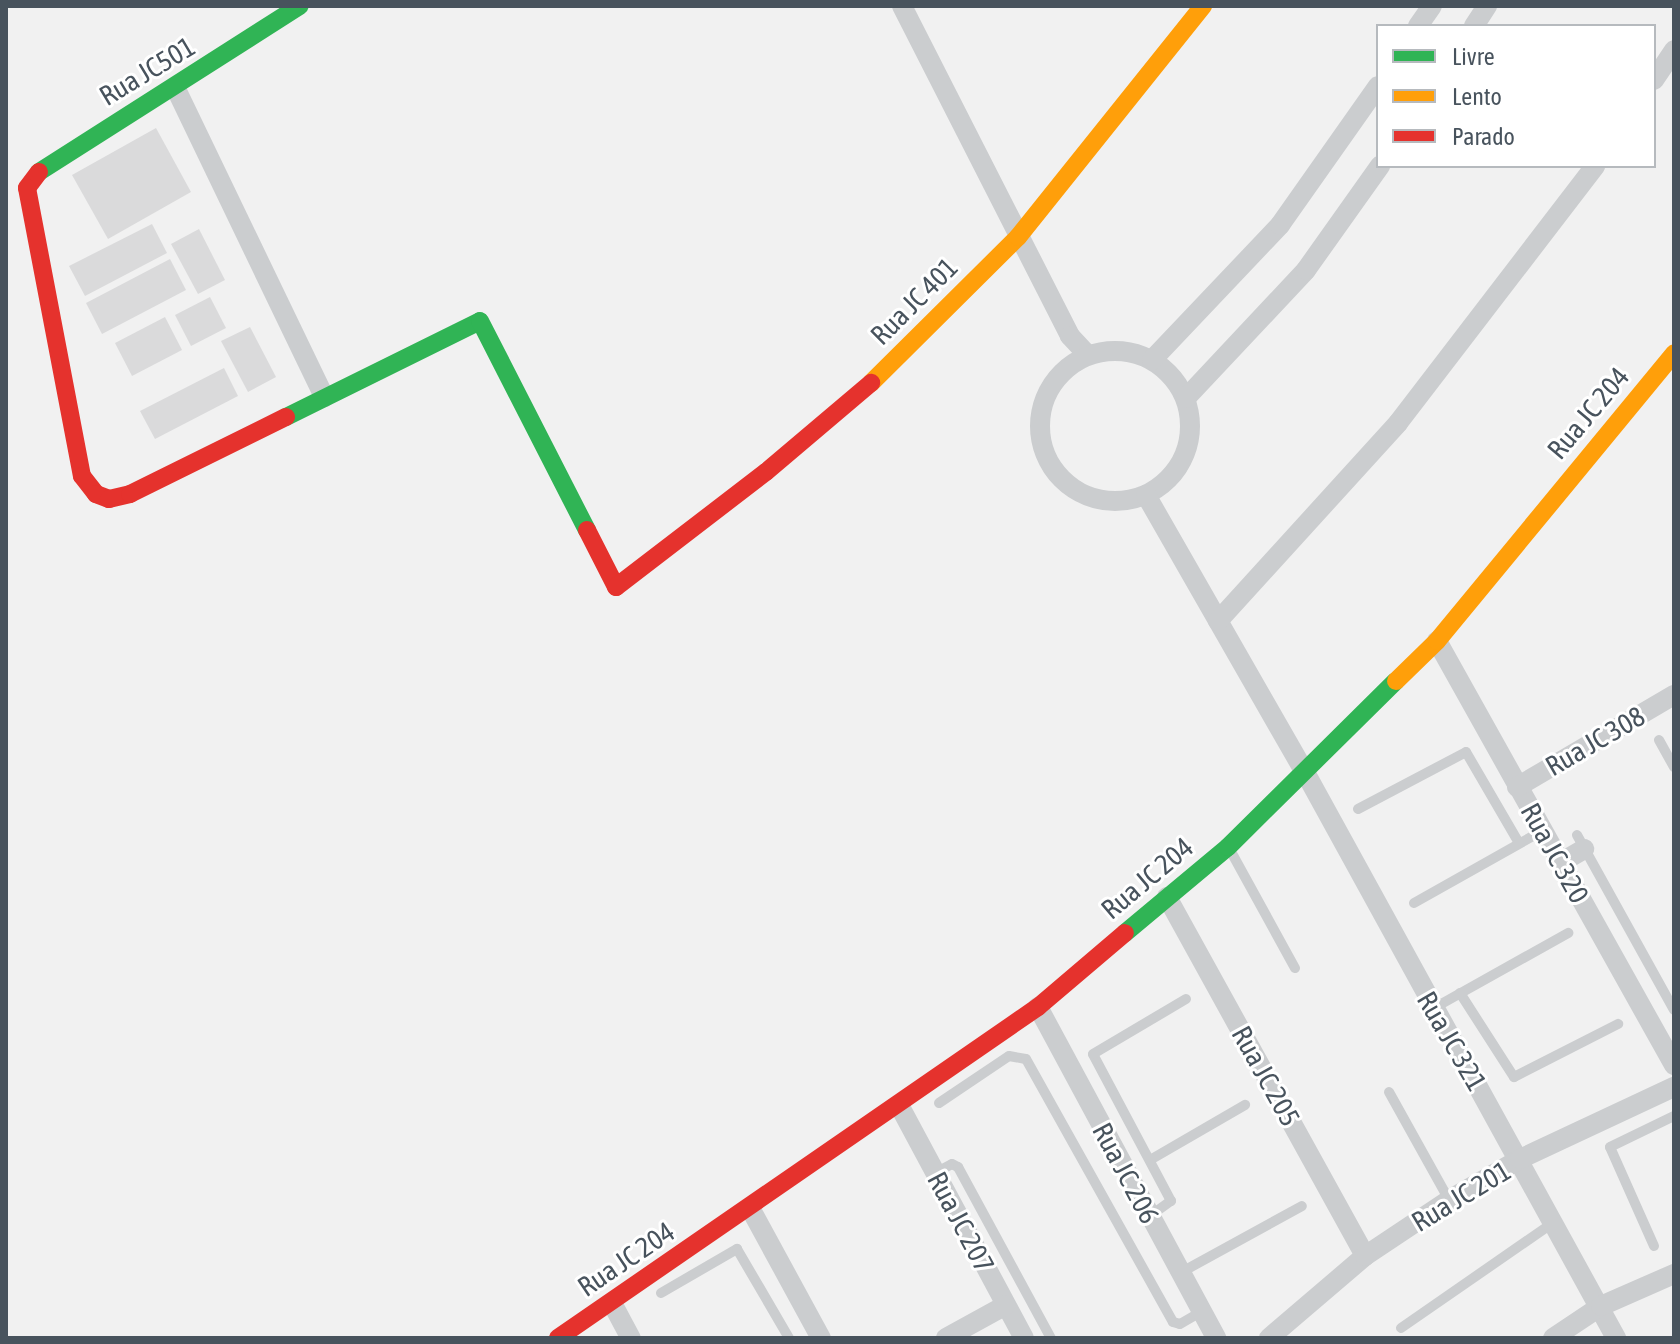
<!DOCTYPE html>
<html>
<head>
<meta charset="utf-8">
<style>
	body { margin:0 }
	#map { position:relative; width:1680px; height:1344px; overflow:hidden; background:#f1f1f1; font-family:"Asap Condensed",sans-serif }
	div>[style] { position:absolute }
	.building>* { inset:0; background:#dadadb }
	.lane>* { height:10px; margin:-5px; padding:0 5px; transform-origin:5px; border-radius:5px; background:#cbcdcf }
	.street>* { height:20px; margin:-10px; padding:0 10px; transform-origin:10px; border-radius:10px; background:#cbcdcf }
	.street>.ring { margin:-10px; padding:0; box-sizing:content-box; background:none; border:20px solid #cbcdcf; border-radius:50% }
	.fast>* { height:18px; margin:-9px; padding:0 9px; transform-origin:9px; border-radius:9px; background:#30b455 }
	.slow>* { height:18px; margin:-9px; padding:0 9px; transform-origin:9px; border-radius:9px; background:#ff9f0a }
	.jam>* { height:18px; margin:-9px; padding:0 9px; transform-origin:9px; border-radius:9px; background:#e5322d }
	span { translate:-50% -50%; white-space:nowrap; text-align:center; line-height:1.15; -webkit-text-stroke:6px #fff; paint-order:stroke }
	.street-label { font-size:28px; color:#48535d }
	.frame { position:absolute; inset:0; border:8px solid #48535d; pointer-events:none }
	.legend { position:absolute; left:1376px; top:24px; width:280px; height:144px; box-sizing:border-box; background:#fff; border:2px solid #b6babe; margin:0; padding:10px 14px; list-style:none; font-size:24px; color:#48535d }
	.legend li { display:flex; align-items:center; gap:16px; height:40px }
	.legend b { width:40px; border:2px solid #b6babe }
</style>
</head>
<body>
<div id="map">
	<div class="building">
		<div style="clip-path:polygon(156px 128px,191px 192px,108px 239px,72px 175px)"></div>
		<div style="clip-path:polygon(152px 224px,167px 253px,85px 296px,69px 266px)"></div>
		<div style="clip-path:polygon(199px 229px,225px 280px,198px 294px,171px 244px)"></div>
		<div style="clip-path:polygon(170px 259px,186px 290px,102px 334px,86px 303px)"></div>
		<div style="clip-path:polygon(210px 297px,226px 328px,191px 346px,175px 315px)"></div>
		<div style="clip-path:polygon(165px 317px,182px 350px,132px 376px,115px 343px)"></div>
		<div style="clip-path:polygon(250px 327px,276px 377px,248px 392px,221px 341px)"></div>
		<div style="clip-path:polygon(224px 368px,238px 396px,155px 439px,140px 411px)"></div>
	</div>
	<div class="lane">
		<div style="left:1659px;top:740px;width:31px;rotate:61deg"></div>
		<div style="left:1358px;top:809px;width:122px;rotate:-27.8deg"></div>
		<div style="left:1466px;top:752px;width:105px;rotate:59.8deg"></div>
		<div style="left:1577px;top:835px;width:200px;rotate:61deg"></div>
		<div style="left:1229px;top:848px;width:137px;rotate:61.2deg"></div>
		<div style="left:1414px;top:903px;width:147px;rotate:-29.4deg"></div>
		<div style="left:1460px;top:993px;width:100px;rotate:57.3deg"></div>
		<div style="left:1514px;top:1077px;width:117px;rotate:-27deg"></div>
		<div style="left:1434px;top:1008px;width:154px;rotate:-29.2deg"></div>
		<div style="left:1389px;top:1092px;width:124px;rotate:60.9deg"></div>
		<div style="left:939px;top:1103px;width:84px;rotate:-33.9deg"></div>
		<div style="left:1009px;top:1056px;width:17px;rotate:10deg"></div>
		<div style="left:1026px;top:1059px;width:301px;rotate:60.8deg"></div>
		<div style="left:1173px;top:1322px;width:7px;rotate:16deg"></div>
		<div style="left:1180px;top:1324px;width:24px;rotate:-30deg"></div>
		<div style="left:1150px;top:1160px;width:110px;rotate:-30.1deg"></div>
		<div style="left:935px;top:1173px;width:19px;rotate:-28deg"></div>
		<div style="left:952px;top:1164px;width:7px;rotate:27deg"></div>
		<div style="left:958px;top:1167px;width:195px;rotate:61.5deg"></div>
		<div style="left:1150px;top:1216px;width:26px;rotate:-36deg"></div>
		<div style="left:1171px;top:1201px;width:166px;rotate:-118deg"></div>
		<div style="left:1093px;top:1054px;width:108px;rotate:-30.6deg"></div>
		<div style="left:1654px;top:1246px;width:108px;rotate:-114deg"></div>
		<div style="left:1610px;top:1147px;width:71px;rotate:-25.8deg"></div>
		<div style="left:1180px;top:1273px;width:139px;rotate:-28.8deg"></div>
		<div style="left:661px;top:1293px;width:88px;rotate:-30.1deg"></div>
		<div style="left:737px;top:1249px;width:103px;rotate:59.7deg"></div>
		<div style="left:1401px;top:1328px;width:186px;rotate:-34.7deg"></div>
	</div>
	<div class="street">
		<div style="left:902px;top:6px;width:370px;rotate:63deg"></div>
		<div style="left:1070px;top:336px;width:26px;rotate:47deg"></div>
		<div style="left:1418px;top:26px;width:24px;rotate:-55deg"></div>
		<div style="left:1474px;top:26px;width:24px;rotate:-57deg"></div>
		<div style="left:1654px;top:80px;width:36px;rotate:-56deg"></div>
		<div style="left:176px;top:89px;width:342px;rotate:64.3deg"></div>
		<div class="ring" style="left:1040px;top:351px;width:130px;height:130px"></div>
		<div style="left:1152px;top:360px;width:186px;rotate:-46.5deg"></div>
		<div style="left:1280px;top:225px;width:170px;rotate:-54.8deg"></div>
		<div style="left:1186px;top:398px;width:175px;rotate:-46.8deg"></div>
		<div style="left:1306px;top:270px;width:128px;rotate:-54.6deg"></div>
		<div style="left:1146px;top:495px;width:322px;rotate:60.2deg"></div>
		<div style="left:1306px;top:774px;width:644px;rotate:61.2deg"></div>
		<div style="left:1218px;top:621px;width:268px;rotate:-47.7deg"></div>
		<div style="left:1398px;top:423px;width:324px;rotate:-52.5deg"></div>
		<div style="left:1437px;top:641px;width:486px;rotate:60.8deg"></div>
		<div style="left:1517px;top:787px;width:182px;rotate:-30.4deg"></div>
		<div style="left:1560px;top:863px;width:28px;rotate:-30deg"></div>
		<div style="left:1167px;top:897px;width:410px;rotate:61.1deg"></div>
		<div style="left:1038px;top:1007px;width:376px;rotate:61.7deg"></div>
		<div style="left:899px;top:1105px;width:264px;rotate:61.8deg"></div>
		<div style="left:750px;top:1208px;width:148px;rotate:61.4deg"></div>
		<div style="left:612px;top:1303px;width:40px;rotate:62deg"></div>
		<div style="left:946px;top:1338px;width:68px;rotate:-28.8deg"></div>
		<div style="left:1269px;top:1338px;width:126px;rotate:-40.5deg"></div>
		<div style="left:1365px;top:1256px;width:101px;rotate:-33.7deg"></div>
		<div style="left:1449px;top:1200px;width:82px;rotate:-30deg"></div>
		<div style="left:1520px;top:1159px;width:170px;rotate:-25.1deg"></div>
		<div style="left:1553px;top:1338px;width:58px;rotate:-33.7deg"></div>
		<div style="left:1601px;top:1306px;width:80px;rotate:-23.7deg"></div>
	</div>
	<div class="fast">
		<div style="left:39px;top:172px;width:309px;rotate:-32.5deg"></div>
		<div style="left:286px;top:417px;width:216px;rotate:-26.3deg"></div>
		<div style="left:480px;top:321px;width:235px;rotate:62.9deg"></div>
		<div style="left:1125px;top:933px;width:134px;rotate:-39.9deg"></div>
		<div style="left:1228px;top:847px;width:236px;rotate:-44.7deg"></div>
	</div>
	<div class="slow">
		<div style="left:871px;top:383px;width:207px;rotate:-44.8deg"></div>
		<div style="left:1018px;top:237px;width:296px;rotate:-51.3deg"></div>
		<div style="left:1396px;top:681px;width:57px;rotate:-44.3deg"></div>
		<div style="left:1437px;top:641px;width:373px;rotate:-50.5deg"></div>
	</div>
	<div class="jam">
		<div style="left:39px;top:172px;width:20px;rotate:127deg"></div>
		<div style="left:27px;top:188px;width:293px;rotate:79.2deg"></div>
		<div style="left:82px;top:476px;width:23px;rotate:52deg"></div>
		<div style="left:96px;top:494px;width:14px;rotate:21deg"></div>
		<div style="left:109px;top:499px;width:22px;rotate:-13deg"></div>
		<div style="left:130px;top:494px;width:174px;rotate:-26.3deg"></div>
		<div style="left:587px;top:530px;width:64px;rotate:63deg"></div>
		<div style="left:616px;top:587px;width:189px;rotate:-37.5deg"></div>
		<div style="left:766px;top:472px;width:138px;rotate:-40.3deg"></div>
		<div style="left:558px;top:1338px;width:583px;rotate:-34.59deg"></div>
		<div style="left:1038px;top:1007px;width:114px;rotate:-40.4deg"></div>
	</div>
	<div class="street-label">
		<span style="left:147px;top:71px;rotate:-31deg">Rua JC501</span>
		<span style="left:914px;top:301px;rotate:-45deg">Rua JC 401</span>
		<span style="left:1588px;top:413px;rotate:-50deg">Rua JC 204</span>
		<span style="left:1595px;top:741px;rotate:-30deg">Rua JC 308</span>
		<span style="left:1555px;top:853px;rotate:61deg">Rua JC 320</span>
		<span style="left:1147px;top:878px;rotate:-40deg">Rua JC 204</span>
		<span style="left:1452px;top:1041px;rotate:60deg">Rua JC 321</span>
		<span style="left:1266px;top:1076px;rotate:61deg">Rua JC 205</span>
		<span style="left:1126px;top:1173px;rotate:62deg">Rua JC 206</span>
		<span style="left:1461px;top:1196px;rotate:-31deg">Rua JC 201</span>
		<span style="left:961px;top:1222px;rotate:62deg">Rua JC 207</span>
		<span style="left:626px;top:1259px;rotate:-34deg">Rua JC 204</span>
	</div>
	<div class="frame"></div>
	<ul class="legend">
	<li><b style="height:10px;background:#30b455"></b>Livre</li>
	<li><b style="height:10px;background:#ff9f0a"></b>Lento</li>
	<li><b style="height:10px;background:#e5322d"></b>Parado</li>
	</ul>
</div>
</body>
</html>
